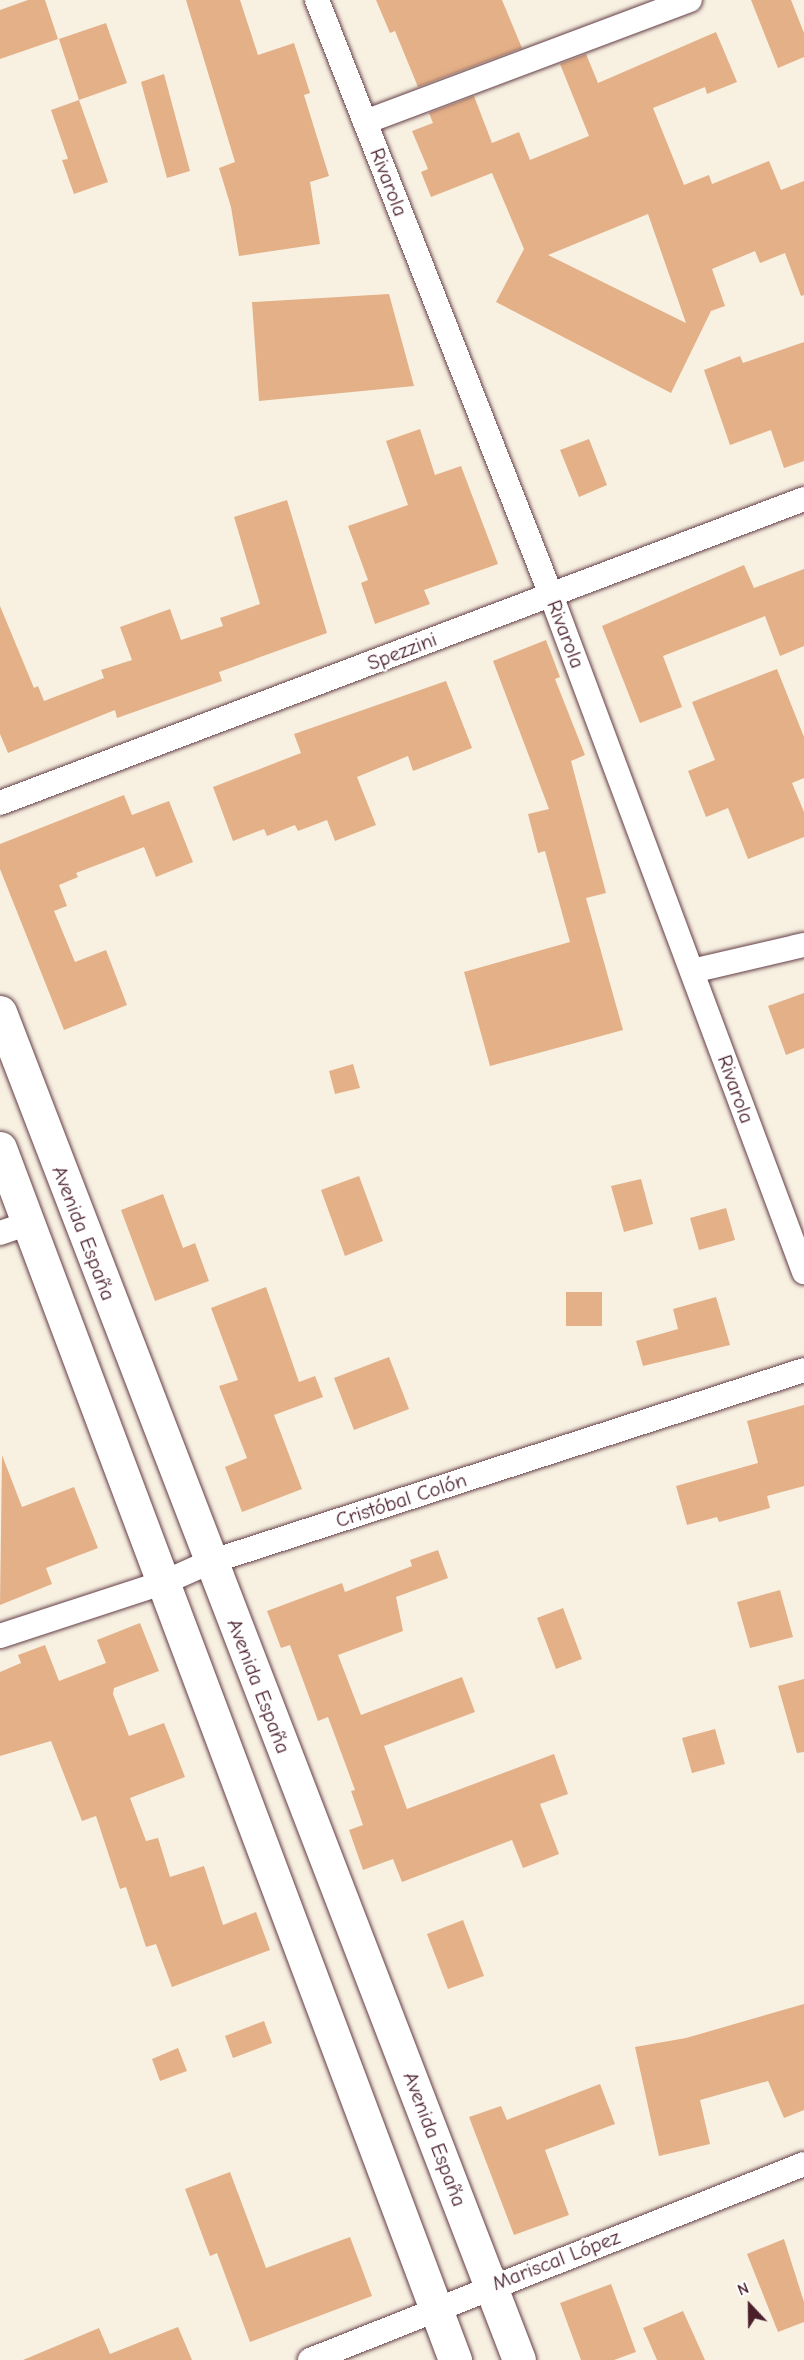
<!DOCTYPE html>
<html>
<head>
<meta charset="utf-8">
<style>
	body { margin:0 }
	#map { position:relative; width:804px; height:2360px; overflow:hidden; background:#f8f1e2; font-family:"Comic Neue",sans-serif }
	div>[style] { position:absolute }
	.building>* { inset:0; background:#e3b088 }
	.roads { filter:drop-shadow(0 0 2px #643e46) drop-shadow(0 0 2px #643e46) }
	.street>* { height:24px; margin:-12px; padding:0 12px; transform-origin:12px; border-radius:12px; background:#fff }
	.secondary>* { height:33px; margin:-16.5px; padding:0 16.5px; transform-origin:16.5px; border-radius:16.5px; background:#fff }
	span { translate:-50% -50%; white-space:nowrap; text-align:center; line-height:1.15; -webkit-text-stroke:5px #fff; paint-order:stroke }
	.street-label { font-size:21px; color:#4a1f2b }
	.north { position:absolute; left:720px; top:2276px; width:60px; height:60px; -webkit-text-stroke:4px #fff; paint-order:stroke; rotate:338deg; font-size:16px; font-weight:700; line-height:24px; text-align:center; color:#4a1f2b }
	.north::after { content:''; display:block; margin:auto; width:21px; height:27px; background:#4a1f2b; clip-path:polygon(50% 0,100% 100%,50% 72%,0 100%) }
</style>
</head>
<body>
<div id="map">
	<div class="building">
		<div style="clip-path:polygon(28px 0,45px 0,58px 39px,0 59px,0 10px)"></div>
		<div style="clip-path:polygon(186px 0,240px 0,258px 55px,294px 43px,310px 93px,304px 95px,329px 176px,310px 182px,320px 244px,239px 256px,231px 207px,219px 168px,235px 162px)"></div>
		<div style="clip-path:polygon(376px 0,502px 0,522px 48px,418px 87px,395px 31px,390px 33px)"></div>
		<div style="clip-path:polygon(751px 0,791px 0,804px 33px,804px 57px,778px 68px)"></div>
		<div style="clip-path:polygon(106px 23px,127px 83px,79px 100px,59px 39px)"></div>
		<div style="clip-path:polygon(evenodd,716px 32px,737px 82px,707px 94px,705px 87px,653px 108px,684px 185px,709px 175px,712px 184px,769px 161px,781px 190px,804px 181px,804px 295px,801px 296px,785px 253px,760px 263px,755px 251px,712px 269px,725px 306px,711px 311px,671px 393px,496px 302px,524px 249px,492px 173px,431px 197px,421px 172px,428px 169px,412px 131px,433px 123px,429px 113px,474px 96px,492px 143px,519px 132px,530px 160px,589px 136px,560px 64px,586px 54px,598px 83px,716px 32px,648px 214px,686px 323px,548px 255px,648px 214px)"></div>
		<div style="clip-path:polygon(164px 74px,190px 171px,167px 178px,141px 82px)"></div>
		<div style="clip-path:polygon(79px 100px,108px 182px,74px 194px,62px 160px,68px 159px,51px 110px)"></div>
		<div style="clip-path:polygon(389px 294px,414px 386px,259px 401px,252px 302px)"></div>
		<div style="clip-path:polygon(804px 342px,804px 461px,784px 468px,771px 430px,730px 445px,704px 370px,740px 356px,743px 363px)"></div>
		<div style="clip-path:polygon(420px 429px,435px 475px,461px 466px,498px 564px,424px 590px,430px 604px,375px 624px,361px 583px,368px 580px,348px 526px,408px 505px,386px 441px)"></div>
		<div style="clip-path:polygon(589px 439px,607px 485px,579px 497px,560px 450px)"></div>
		<div style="clip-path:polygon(287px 500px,327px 633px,219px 672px,222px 681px,117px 718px,115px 710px,8px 753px,0 734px,0 606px,34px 688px,38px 686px,44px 701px,104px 678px,101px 670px,132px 660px,120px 627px,170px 609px,181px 640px,223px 626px,220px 618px,260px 604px,234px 517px)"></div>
		<div style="clip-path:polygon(744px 565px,754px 588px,804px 569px,804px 646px,780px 656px,765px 616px,663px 656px,682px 707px,640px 723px,602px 626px)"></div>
		<div style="clip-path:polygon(546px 640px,560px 677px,555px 679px,585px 755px,571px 761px,606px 893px,586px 898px,623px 1030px,490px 1066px,464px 972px,570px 942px,545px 851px,538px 853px,528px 814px,549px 809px,493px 661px)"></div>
		<div style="clip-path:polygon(777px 669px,804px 737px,804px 778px,792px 783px,804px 812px,804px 837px,748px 859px,728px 808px,706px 817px,688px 771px,715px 760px,692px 702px)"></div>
		<div style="clip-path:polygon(446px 681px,472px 748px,413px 771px,408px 756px,357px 777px,376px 825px,335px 841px,327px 820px,298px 831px,295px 825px,267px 836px,264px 829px,233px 841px,213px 787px,301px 753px,294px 734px)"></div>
		<div style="clip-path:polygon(124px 795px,132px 815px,169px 801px,193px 862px,156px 877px,144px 847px,76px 873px,78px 877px,59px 885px,67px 906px,54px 911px,75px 962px,106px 950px,127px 1005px,64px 1030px,0 869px,0 844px)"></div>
		<div style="clip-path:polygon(804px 993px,804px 1048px,786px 1055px,768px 1006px)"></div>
		<div style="clip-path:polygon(353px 1064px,360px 1088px,335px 1094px,329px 1071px)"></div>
		<div style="clip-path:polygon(359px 1176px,383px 1241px,345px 1256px,321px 1190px)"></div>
		<div style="clip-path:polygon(641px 1179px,653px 1224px,624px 1232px,611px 1186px)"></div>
		<div style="clip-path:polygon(163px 1194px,183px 1248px,195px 1243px,209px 1281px,155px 1301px,121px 1210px)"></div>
		<div style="clip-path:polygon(726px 1208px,735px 1240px,699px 1250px,690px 1218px)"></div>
		<div style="clip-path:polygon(266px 1287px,299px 1382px,315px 1376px,323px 1397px,274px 1415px,302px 1489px,242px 1512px,225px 1467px,247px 1458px,219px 1386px,238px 1380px,211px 1308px)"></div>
		<div style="clip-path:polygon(566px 1292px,602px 1292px,602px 1326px,566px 1326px)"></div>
		<div style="clip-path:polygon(716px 1297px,730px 1345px,643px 1366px,636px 1341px,678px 1329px,673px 1309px)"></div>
		<div style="clip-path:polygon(389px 1357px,409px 1409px,354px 1430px,334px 1378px)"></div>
		<div style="clip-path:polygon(804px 1405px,804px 1486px,767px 1496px,770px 1508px,719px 1522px,717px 1517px,687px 1525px,676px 1486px,758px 1463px,747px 1421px)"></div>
		<div style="clip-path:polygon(2px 1455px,22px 1507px,74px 1487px,98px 1548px,46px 1568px,52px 1584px,0 1605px)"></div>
		<div style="clip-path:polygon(438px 1550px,448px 1578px,396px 1597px,403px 1631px,338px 1655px,361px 1715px,462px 1677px,475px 1712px,384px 1746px,407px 1809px,554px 1754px,568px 1794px,540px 1804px,559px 1854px,523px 1868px,512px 1840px,402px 1882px,393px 1859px,363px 1870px,349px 1830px,363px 1825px,351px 1791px,355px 1790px,328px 1717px,318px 1721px,290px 1645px,281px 1648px,267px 1611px,342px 1583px,345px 1592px,412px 1566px,410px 1560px)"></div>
		<div style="clip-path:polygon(780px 1590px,793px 1637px,750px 1648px,737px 1602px)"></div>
		<div style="clip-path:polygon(563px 1608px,582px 1659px,556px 1669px,537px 1618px)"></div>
		<div style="clip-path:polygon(140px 1623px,159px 1671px,114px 1688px,113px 1694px,129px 1736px,164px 1723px,185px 1777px,130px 1798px,146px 1841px,158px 1838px,170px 1877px,204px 1866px,223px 1925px,256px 1912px,270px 1950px,172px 1987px,156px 1944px,146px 1947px,126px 1887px,120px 1889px,96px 1816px,82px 1821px,51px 1741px,0 1756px,0 1672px,21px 1663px,18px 1655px,45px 1645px,59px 1681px,106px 1663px,97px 1640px)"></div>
		<div style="clip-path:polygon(804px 1679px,804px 1752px,797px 1753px,778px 1686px)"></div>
		<div style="clip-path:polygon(715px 1729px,725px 1764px,692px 1773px,682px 1738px)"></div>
		<div style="clip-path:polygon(463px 1920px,484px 1976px,448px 1989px,427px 1934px)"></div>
		<div style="clip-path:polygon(804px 2004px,804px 2110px,784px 2118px,768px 2081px,700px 2100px,710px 2144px,659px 2156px,635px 2047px,686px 2038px)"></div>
		<div style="clip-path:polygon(264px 2021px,272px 2043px,233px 2058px,225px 2036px)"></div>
		<div style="clip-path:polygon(178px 2048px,187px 2071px,160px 2081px,152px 2059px)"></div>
		<div style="clip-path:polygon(600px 2084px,615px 2124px,545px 2150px,569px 2215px,514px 2235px,469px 2117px,501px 2106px,507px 2120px)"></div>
		<div style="clip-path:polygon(230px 2172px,266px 2268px,350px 2237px,372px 2296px,250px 2342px,217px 2253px,210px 2256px,185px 2189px)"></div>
		<div style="clip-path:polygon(784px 2239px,804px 2302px,804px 2322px,778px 2332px,747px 2254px)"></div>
		<div style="clip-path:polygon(611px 2284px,636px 2352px,614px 2360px,581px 2360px,560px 2303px)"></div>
		<div style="clip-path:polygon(683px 2311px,705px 2360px,657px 2360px,643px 2328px)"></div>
		<div style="clip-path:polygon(178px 2327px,192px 2360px,23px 2360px,99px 2328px,110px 2354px)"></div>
	</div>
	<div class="roads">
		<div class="street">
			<div style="left:317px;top:0;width:639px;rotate:68.53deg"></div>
			<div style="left:551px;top:595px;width:723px;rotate:69.51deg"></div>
			<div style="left:365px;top:122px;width:347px;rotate:-20.6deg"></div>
			<div style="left:0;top:803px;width:860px;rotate:-20.71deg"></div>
			<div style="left:692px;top:971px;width:115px;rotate:-13.1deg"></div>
			<div style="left:0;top:1233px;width:31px;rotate:-19deg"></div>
			<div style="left:0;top:1636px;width:174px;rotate:-18.1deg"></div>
			<div style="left:165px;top:1582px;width:49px;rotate:-24deg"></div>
			<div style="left:210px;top:1562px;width:624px;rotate:-17.91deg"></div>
			<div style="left:310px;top:2360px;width:531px;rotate:-21.64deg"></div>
		</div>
		<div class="secondary">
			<div style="left:0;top:1012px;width:1444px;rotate:68.94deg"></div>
			<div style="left:0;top:1148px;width:1295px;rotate:69.42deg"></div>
		</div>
	</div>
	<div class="street-label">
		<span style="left:389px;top:182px;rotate:69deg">Rivarola</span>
		<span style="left:566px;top:634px;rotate:69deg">Rivarola</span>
		<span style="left:402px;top:651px;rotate:-21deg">Spezzini</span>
		<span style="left:736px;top:1089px;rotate:70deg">Rivarola</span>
		<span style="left:84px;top:1233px;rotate:69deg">Avenida España</span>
		<span style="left:401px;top:1500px;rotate:-18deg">Cristóbal Colón</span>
		<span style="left:259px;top:1686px;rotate:69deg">Avenida España</span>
		<span style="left:435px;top:2139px;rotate:69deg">Avenida España</span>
		<span style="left:556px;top:2260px;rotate:-21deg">Mariscal López</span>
	</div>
	<div class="north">N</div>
</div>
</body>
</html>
